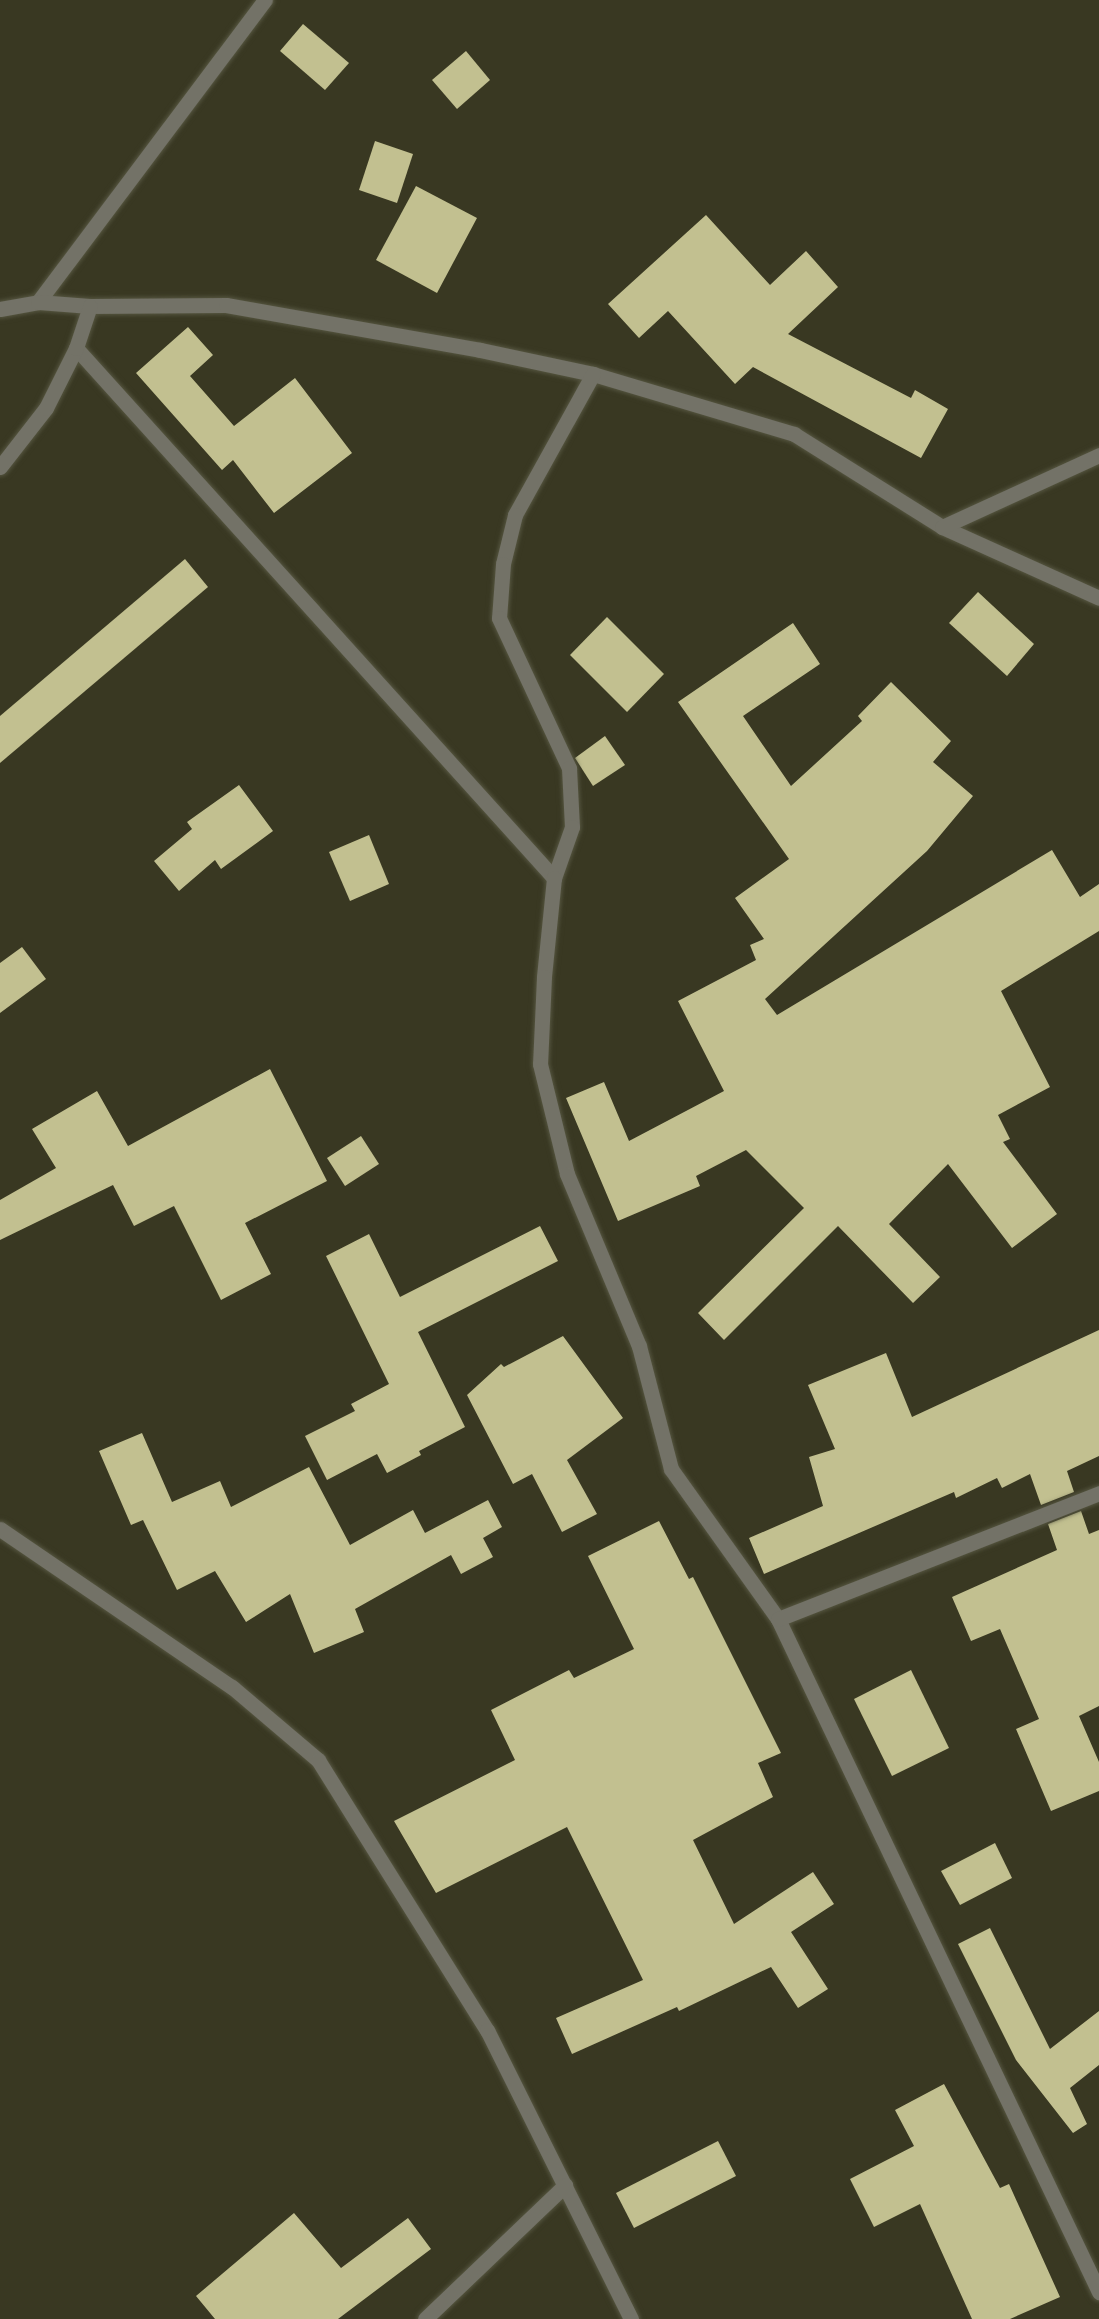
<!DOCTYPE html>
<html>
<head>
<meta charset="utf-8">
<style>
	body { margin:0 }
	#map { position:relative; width:1099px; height:2319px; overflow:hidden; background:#393822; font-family:"Source Serif 4",serif }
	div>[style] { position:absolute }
	.building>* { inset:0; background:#c2c090 }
	.roads { filter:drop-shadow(0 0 2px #555540) drop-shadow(0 0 2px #555540) }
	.minor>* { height:15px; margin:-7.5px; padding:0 7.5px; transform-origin:7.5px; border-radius:7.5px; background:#737267 }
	span { translate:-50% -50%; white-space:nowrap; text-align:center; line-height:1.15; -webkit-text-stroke:6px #1f1f15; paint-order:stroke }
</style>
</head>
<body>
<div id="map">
	<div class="building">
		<div style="clip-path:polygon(303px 24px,349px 63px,325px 90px,280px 51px)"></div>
		<div style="clip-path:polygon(466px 51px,490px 80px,457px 109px,432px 80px)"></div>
		<div style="clip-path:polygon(375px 141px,413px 154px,397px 203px,359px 190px)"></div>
		<div style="clip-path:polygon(416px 186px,477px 218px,437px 293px,376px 260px)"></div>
		<div style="clip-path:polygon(706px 215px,770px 285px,806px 251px,838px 287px,788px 334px,911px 398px,915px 390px,948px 409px,921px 458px,753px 367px,735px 384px,668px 311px,639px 338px,608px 304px)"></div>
		<div style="clip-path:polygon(188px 327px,213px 355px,190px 376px,234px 426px,295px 378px,352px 453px,274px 513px,233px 460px,222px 470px,136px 373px)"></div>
		<div style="clip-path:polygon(185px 559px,208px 587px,0 763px,0 716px)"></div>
		<div style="clip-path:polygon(978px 592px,1034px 644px,1007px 676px,949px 623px)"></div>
		<div style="clip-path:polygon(607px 617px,664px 674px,627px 712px,570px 655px)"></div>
		<div style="clip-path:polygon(793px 623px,820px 664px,743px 716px,791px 786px,862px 721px,858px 716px,891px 682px,951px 741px,933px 762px,973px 796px,927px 851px,765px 999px,777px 1015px,1052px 850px,1080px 897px,1099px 884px,1099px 931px,1001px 991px,1050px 1087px,998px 1115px,1010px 1139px,1003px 1142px,1057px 1214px,1012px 1248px,948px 1164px,889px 1224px,940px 1277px,913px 1303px,838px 1226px,724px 1340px,698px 1313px,804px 1208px,746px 1150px,696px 1176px,700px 1186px,618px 1221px,566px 1098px,604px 1082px,629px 1141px,724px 1091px,678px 1001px,756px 960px,750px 945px,764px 939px,735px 898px,789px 859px,678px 702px)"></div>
		<div style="clip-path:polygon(605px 736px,625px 765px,593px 786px,575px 758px)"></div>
		<div style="clip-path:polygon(239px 785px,273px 831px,221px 869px,215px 860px,179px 891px,154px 861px,192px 829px,187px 822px)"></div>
		<div style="clip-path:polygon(369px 835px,389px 884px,350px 901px,329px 852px)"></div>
		<div style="clip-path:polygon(22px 947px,46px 979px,0 1013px,0 963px)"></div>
		<div style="clip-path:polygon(270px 1069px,327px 1181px,245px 1223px,271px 1274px,221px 1300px,174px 1206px,134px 1226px,113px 1185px,0 1240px,0 1200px,56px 1168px,32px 1129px,97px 1091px,128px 1146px)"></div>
		<div style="clip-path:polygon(361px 1136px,379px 1164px,345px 1186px,327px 1158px)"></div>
		<div style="clip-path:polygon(540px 1226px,558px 1261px,418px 1332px,465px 1427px,419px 1451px,421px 1455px,387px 1473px,377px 1454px,327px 1480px,305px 1436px,355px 1411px,351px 1404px,389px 1384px,326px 1256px,369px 1234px,400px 1297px)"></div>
		<div style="clip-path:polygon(1099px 1330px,1099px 1456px,1067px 1471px,1074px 1492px,1041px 1505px,1030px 1474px,1002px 1488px,997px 1478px,956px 1498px,954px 1492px,764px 1574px,749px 1538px,823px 1506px,809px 1457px,835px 1449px,808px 1385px,886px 1353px,912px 1417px)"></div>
		<div style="clip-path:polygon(563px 1336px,623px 1418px,567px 1460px,597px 1514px,562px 1532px,532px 1474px,513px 1484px,467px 1395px,501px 1364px,504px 1367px)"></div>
		<div style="clip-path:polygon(142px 1433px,172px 1502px,220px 1481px,231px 1507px,309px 1467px,350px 1545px,413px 1510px,425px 1533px,488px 1500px,502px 1527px,483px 1538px,493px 1557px,461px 1574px,451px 1555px,355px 1609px,364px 1632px,314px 1653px,290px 1594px,246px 1622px,215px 1571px,177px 1590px,143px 1520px,131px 1525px,99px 1451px)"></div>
		<div style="clip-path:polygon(1081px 1511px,1089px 1534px,1099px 1530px,1099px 1706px,1079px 1716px,1099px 1762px,1099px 1791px,1051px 1811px,1016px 1729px,1039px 1719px,1000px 1629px,971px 1641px,952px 1597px,1057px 1550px,1048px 1524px)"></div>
		<div style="clip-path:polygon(659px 1521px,689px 1579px,693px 1577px,781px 1753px,758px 1763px,773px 1797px,693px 1840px,734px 1924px,813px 1872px,834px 1904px,791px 1932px,828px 1989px,798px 2008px,771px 1967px,679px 2011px,677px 2007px,572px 2054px,556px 2018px,643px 1980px,567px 1827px,436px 1893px,394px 1821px,515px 1760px,491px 1710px,569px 1670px,574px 1678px,634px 1649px,588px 1556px)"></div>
		<div style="clip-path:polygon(911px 1670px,949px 1748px,892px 1776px,854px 1699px)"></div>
		<div style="clip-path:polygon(995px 1843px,1012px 1878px,960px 1905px,941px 1871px)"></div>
		<div style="clip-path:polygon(990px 1928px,1050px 2049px,1099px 2011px,1099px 2065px,1070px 2088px,1087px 2124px,1073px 2133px,1016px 2060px,958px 1944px)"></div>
		<div style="clip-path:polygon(944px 2084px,1000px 2188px,1009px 2184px,1060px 2297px,1010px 2319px,972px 2319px,920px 2204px,874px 2227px,850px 2179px,914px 2146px,895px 2110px)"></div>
		<div style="clip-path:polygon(718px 2141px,736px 2176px,634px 2228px,616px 2193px)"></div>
		<div style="clip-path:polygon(294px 2213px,341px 2268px,408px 2218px,431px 2249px,338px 2319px,215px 2319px,196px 2296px)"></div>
	</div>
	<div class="roads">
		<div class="minor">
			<div style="left:38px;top:302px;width:378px;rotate:-53.1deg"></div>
			<div style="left:0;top:309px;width:39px;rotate:-10deg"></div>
			<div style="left:38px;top:302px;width:52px;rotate:4.4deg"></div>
			<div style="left:90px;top:306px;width:136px;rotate:-0.4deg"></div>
			<div style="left:226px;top:305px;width:258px;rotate:10deg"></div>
			<div style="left:480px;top:350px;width:116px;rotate:12deg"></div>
			<div style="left:593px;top:374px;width:210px;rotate:16.6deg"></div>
			<div style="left:794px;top:434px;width:175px;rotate:32.1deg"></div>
			<div style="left:942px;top:527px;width:172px;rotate:24.3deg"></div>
			<div style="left:76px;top:348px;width:714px;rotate:47.95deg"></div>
			<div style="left:593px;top:374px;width:161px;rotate:119deg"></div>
			<div style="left:515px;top:515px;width:50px;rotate:103.8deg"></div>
			<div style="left:503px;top:564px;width:54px;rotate:94.2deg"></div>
			<div style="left:499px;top:618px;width:166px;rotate:65deg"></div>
			<div style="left:569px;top:768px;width:59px;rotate:87.1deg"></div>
			<div style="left:572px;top:827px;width:54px;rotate:109.4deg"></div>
			<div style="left:554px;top:878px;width:100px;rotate:95.8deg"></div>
			<div style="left:544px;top:977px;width:87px;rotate:92.6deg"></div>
			<div style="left:540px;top:1064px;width:113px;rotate:76.2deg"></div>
			<div style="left:567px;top:1174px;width:186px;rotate:67.3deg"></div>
			<div style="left:639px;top:1346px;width:127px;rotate:75.4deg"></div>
			<div style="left:671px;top:1469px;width:184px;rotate:54.5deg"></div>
			<div style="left:778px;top:1619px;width:746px;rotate:64.5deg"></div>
			<div style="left:0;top:467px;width:75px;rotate:-52.1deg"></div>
			<div style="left:46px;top:408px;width:67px;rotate:-63.4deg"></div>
			<div style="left:76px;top:348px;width:44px;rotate:-71.6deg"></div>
			<div style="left:942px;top:527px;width:173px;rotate:-24.6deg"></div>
			<div style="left:0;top:1529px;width:281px;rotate:34.3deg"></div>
			<div style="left:232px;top:1687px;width:113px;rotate:40.3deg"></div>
			<div style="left:318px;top:1760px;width:319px;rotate:58deg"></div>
			<div style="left:487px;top:2030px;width:323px;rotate:63.5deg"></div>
			<div style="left:778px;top:1619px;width:345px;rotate:-21.4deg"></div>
			<div style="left:425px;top:2319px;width:194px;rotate:-43.7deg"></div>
		</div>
	</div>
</div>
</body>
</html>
